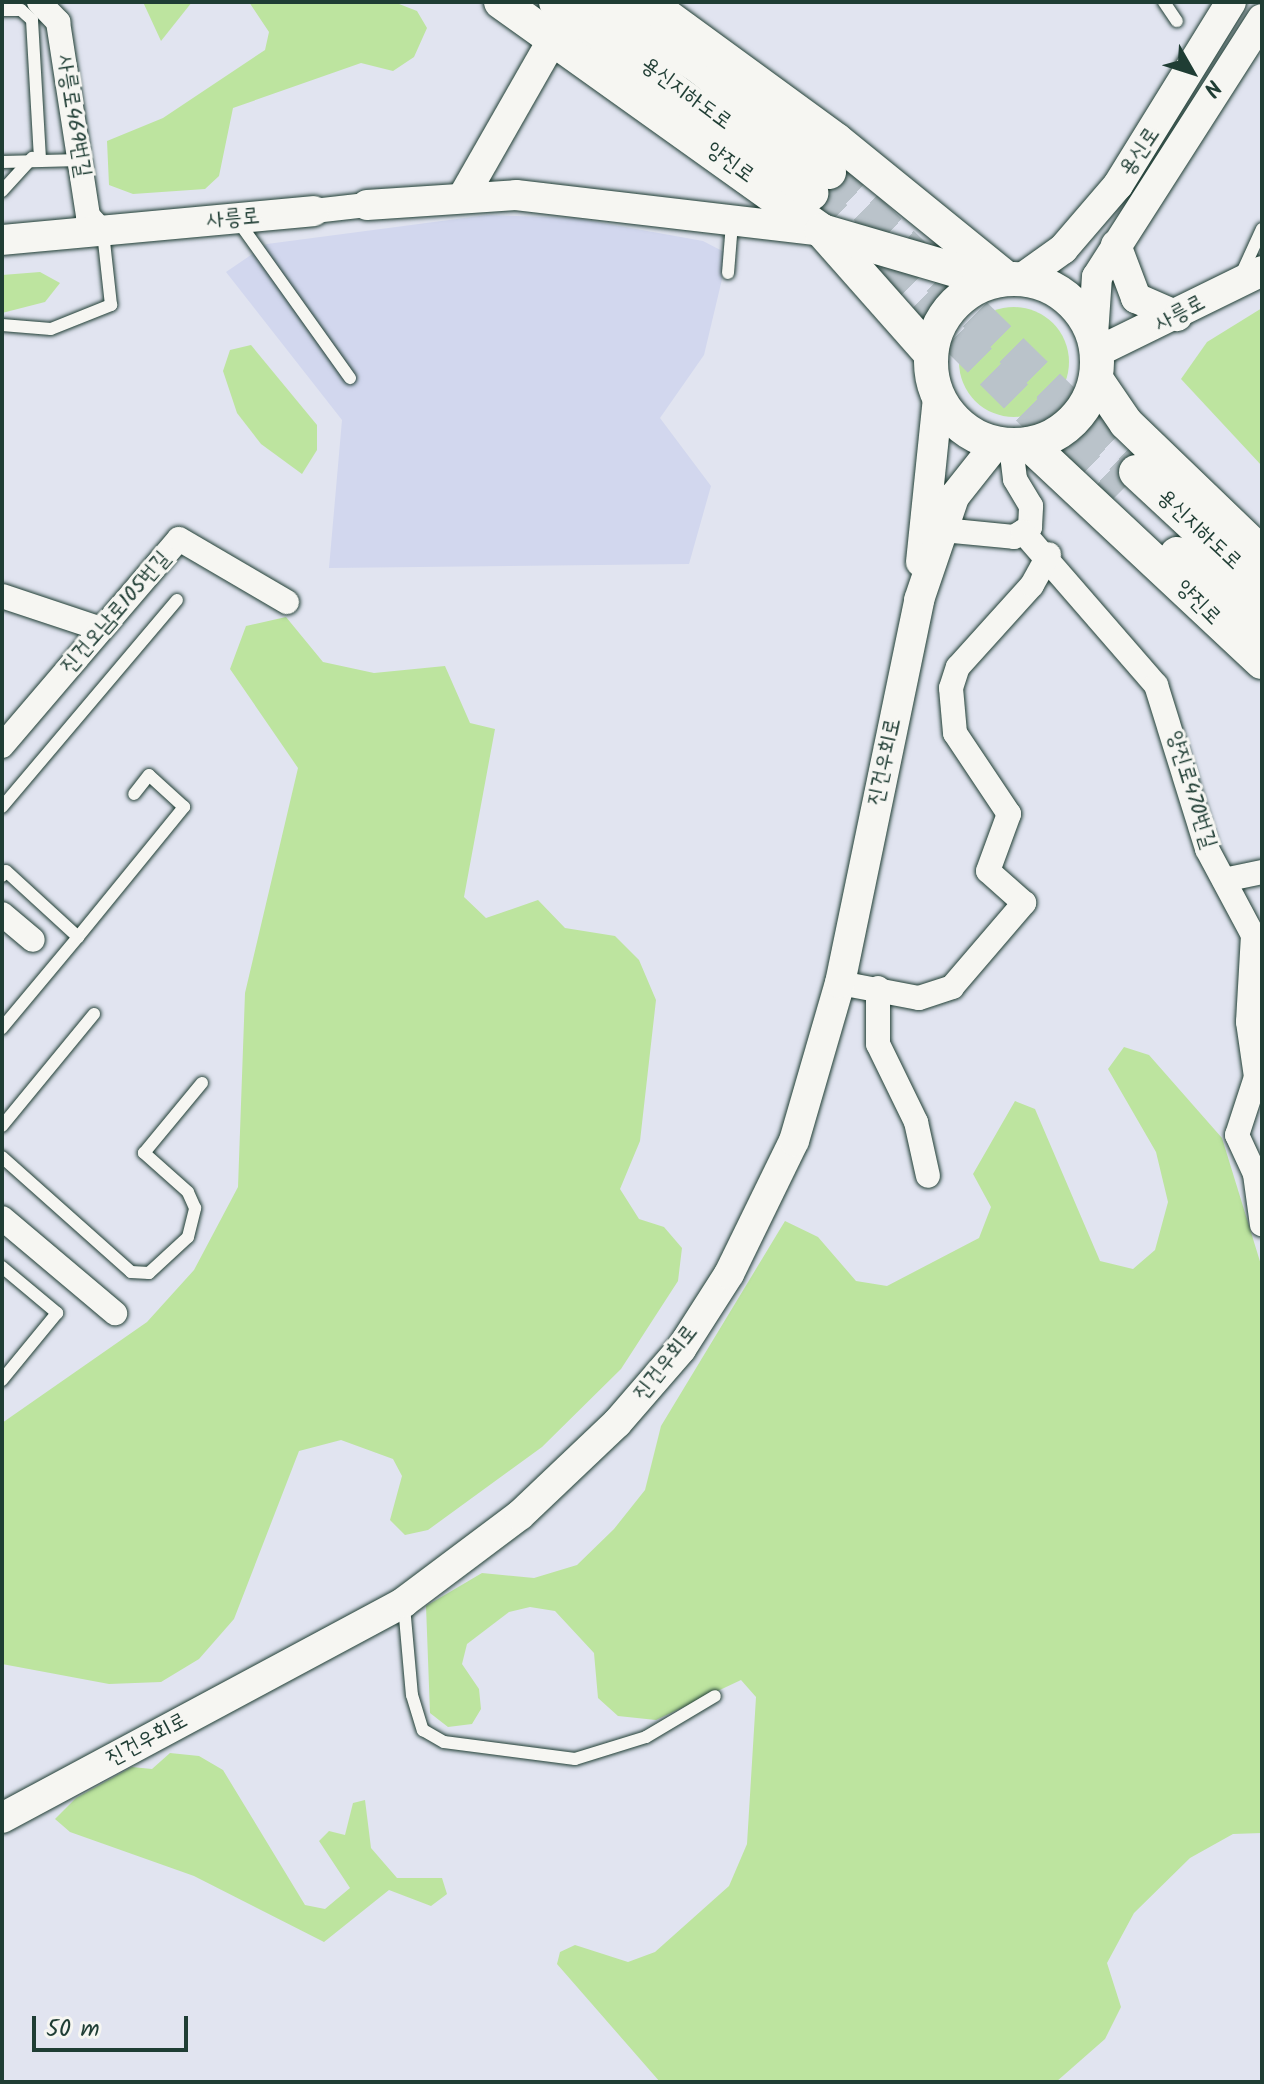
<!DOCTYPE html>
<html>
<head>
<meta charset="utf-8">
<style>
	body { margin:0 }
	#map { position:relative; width:1264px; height:2084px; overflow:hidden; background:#e1e4f0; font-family:Kalam,"Poor Story",sans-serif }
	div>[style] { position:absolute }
	.built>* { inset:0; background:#d2d7ee }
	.green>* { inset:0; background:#bde49f }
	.round { border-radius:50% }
	.secondary-tunnel>* { height:34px; margin-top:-17px; transform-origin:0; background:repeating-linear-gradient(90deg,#bac3ca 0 34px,transparent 0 51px) }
	.roads { filter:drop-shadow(0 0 2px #1f3d34) drop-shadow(0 0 2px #1f3d34) }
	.service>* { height:12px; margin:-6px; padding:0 6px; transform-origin:6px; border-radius:6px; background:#f6f6f2 }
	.minor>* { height:24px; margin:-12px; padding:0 12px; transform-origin:12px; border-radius:12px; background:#f6f6f2 }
	.tertiary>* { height:30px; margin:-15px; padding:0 15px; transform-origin:15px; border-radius:15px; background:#f6f6f2 }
	.secondary>* { height:34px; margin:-17px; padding:0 17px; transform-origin:17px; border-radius:17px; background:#f6f6f2 }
	.secondary>.ring { margin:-17px; padding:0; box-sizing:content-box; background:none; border:34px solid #f6f6f2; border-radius:50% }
	span { translate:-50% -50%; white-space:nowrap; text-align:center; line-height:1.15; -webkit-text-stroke:6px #f6f6f2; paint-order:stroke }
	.street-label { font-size:22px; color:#1f3d34 }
	.frame { position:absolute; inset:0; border:4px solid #1f3d34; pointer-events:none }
	.north { position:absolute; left:1152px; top:32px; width:80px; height:80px; -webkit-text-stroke:6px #f6f6f2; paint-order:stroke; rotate:129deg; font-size:22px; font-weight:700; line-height:32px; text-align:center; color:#1f3d34 }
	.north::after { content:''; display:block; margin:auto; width:28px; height:36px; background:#1f3d34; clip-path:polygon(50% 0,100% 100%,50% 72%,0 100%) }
	.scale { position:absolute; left:32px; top:2016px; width:156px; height:36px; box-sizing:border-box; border:4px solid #1f3d34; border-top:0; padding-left:10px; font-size:24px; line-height:28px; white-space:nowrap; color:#1f3d34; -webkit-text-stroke:6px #f6f6f2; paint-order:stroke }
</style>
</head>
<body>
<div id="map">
	<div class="built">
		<div style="clip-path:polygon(487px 215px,575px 218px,703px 241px,728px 254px,704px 355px,660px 418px,711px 486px,689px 564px,329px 568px,342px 420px,226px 272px,267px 244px)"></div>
	</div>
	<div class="green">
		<div style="clip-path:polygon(143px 2px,192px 2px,161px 41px)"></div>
		<div style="clip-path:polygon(249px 2px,394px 2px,417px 11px,427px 28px,414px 57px,393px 71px,361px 63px,233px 108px,219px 176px,205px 189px,133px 194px,109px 185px,107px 141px,163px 118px,265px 50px,269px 32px)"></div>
		<div style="clip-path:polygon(40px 272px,60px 283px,45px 302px,2px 313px,2px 275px)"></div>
		<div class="round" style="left:959px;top:307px;width:110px;height:110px"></div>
		<div style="clip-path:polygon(1262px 308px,1262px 466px,1181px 379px,1207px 342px)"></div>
		<div style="clip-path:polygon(251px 345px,317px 425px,317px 450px,302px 474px,261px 444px,237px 413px,223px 371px,230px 350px)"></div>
		<div style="clip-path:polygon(286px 617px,323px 662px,374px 673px,445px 666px,470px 723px,495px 729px,464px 897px,486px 918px,538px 900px,565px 928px,615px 936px,639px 960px,656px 1000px,640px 1141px,620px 1189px,639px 1219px,664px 1227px,682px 1248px,678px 1281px,621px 1369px,542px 1447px,428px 1530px,405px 1535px,390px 1520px,402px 1476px,393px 1459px,341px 1440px,299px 1451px,234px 1619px,199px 1659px,161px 1682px,109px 1684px,2px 1664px,2px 1423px,147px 1322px,194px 1270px,238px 1187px,245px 993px,298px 768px,230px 669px,246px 626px)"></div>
		<div style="clip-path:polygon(1124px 1047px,1149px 1055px,1222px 1138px,1262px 1268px,1262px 1833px,1233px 1834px,1190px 1858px,1134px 1913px,1107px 1963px,1121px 2007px,1105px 2039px,1056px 2082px,660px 2082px,557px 1964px,560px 1952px,575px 1945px,628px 1962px,655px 1952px,729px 1886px,747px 1844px,756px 1697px,741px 1680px,656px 1720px,618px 1716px,598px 1698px,594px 1653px,555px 1611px,530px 1607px,509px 1612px,467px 1644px,462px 1664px,479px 1689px,481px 1709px,472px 1724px,448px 1727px,430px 1713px,426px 1606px,482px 1573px,534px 1578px,577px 1565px,614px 1529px,645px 1490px,661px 1426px,785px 1221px,818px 1237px,856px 1281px,887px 1286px,979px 1238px,991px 1207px,973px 1174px,1015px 1101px,1035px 1109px,1100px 1261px,1133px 1269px,1155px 1250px,1168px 1202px,1156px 1152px,1108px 1069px)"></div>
		<div style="clip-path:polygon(170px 1753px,199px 1756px,223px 1770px,305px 1905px,325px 1909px,350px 1888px,319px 1841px,329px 1831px,345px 1835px,353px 1803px,365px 1800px,371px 1848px,397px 1878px,442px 1878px,447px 1894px,431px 1906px,389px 1890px,324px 1942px,194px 1876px,70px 1832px,55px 1819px,76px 1798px,132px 1767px,152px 1769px)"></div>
	</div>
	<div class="secondary-tunnel">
		<div style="left:829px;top:172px;width:429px;rotate:44.3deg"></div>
		<div style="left:811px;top:193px;width:430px;rotate:44.8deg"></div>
	</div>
	<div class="roads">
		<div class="service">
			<div style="left:1164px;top:2px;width:23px;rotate:56deg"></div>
			<div style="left:2px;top:10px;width:19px"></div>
			<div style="left:21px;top:10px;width:15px;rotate:42deg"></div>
			<div style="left:32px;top:20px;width:137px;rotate:86.7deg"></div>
			<div style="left:2px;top:162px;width:79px;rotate:-1.5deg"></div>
			<div style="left:2px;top:191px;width:45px;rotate:-47.7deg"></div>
			<div style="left:238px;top:221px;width:193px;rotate:54.5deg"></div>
			<div style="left:728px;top:273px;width:50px;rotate:-85.4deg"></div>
			<div style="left:1240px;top:277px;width:53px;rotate:-65.4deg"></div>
			<div style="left:2px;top:325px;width:49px;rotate:4.7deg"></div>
			<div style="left:51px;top:329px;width:65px;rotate:-21.8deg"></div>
			<div style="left:111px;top:305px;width:73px;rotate:-96.3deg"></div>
			<div style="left:2px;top:807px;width:271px;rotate:-49.8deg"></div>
			<div style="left:2px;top:876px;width:6px;rotate:-51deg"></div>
			<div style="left:6px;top:871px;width:98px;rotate:42.5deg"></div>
			<div style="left:78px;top:937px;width:119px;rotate:129.9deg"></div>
			<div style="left:78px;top:937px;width:168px;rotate:-50.8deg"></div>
			<div style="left:184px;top:807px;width:47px;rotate:-137.6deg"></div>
			<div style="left:149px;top:775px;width:24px;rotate:128deg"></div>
			<div style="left:2px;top:1126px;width:145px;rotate:-50.6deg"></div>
			<div style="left:2px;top:1157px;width:173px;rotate:41.7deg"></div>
			<div style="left:131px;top:1272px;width:18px;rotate:3deg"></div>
			<div style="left:149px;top:1273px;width:53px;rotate:-42.7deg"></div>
			<div style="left:188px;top:1237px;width:30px;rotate:-76deg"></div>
			<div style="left:195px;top:1208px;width:17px;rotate:-114deg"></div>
			<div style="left:188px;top:1192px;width:59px;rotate:-138.4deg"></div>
			<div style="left:144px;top:1153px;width:91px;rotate:-50.4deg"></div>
			<div style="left:2px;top:1267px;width:72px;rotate:39.9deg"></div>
			<div style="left:57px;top:1313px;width:87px;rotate:129.4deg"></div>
			<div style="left:404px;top:1606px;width:89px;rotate:84.9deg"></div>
			<div style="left:412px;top:1695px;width:37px;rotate:73deg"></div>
			<div style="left:423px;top:1730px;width:24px;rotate:30deg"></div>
			<div style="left:444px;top:1742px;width:132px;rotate:7.4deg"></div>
			<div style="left:575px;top:1759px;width:74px;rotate:-17.2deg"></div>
			<div style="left:646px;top:1737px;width:80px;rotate:-30.7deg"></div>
		</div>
		<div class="minor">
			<div style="left:39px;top:2px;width:28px;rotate:46deg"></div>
			<div style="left:58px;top:22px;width:196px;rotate:81.2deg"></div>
			<div style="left:88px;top:216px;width:22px;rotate:47deg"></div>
			<div style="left:314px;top:211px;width:53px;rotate:-6.5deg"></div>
			<div style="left:943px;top:530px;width:71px;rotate:5.6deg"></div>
			<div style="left:1014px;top:537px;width:19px;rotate:-32deg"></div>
			<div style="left:1030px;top:527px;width:21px;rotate:-87deg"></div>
			<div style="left:1031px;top:506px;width:31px;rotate:-121deg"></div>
			<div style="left:1015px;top:479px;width:33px;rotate:-97deg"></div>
			<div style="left:1023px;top:532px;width:203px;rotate:49deg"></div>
			<div style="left:1156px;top:685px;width:172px;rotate:72.7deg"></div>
			<div style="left:1207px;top:849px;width:98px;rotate:61.9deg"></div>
			<div style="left:1253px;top:935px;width:87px;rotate:93.3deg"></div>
			<div style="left:1248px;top:1022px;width:56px;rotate:81.7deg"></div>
			<div style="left:1256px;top:1077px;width:61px;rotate:108.1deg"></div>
			<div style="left:1237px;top:1135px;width:43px;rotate:65.2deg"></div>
			<div style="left:1255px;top:1174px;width:51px;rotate:82.2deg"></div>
			<div style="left:2px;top:596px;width:104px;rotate:18.4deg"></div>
			<div style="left:2px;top:746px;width:272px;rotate:-49.5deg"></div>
			<div style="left:179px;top:539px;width:125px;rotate:30.3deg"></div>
			<div style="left:1224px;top:880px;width:39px;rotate:-12deg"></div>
			<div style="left:2px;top:914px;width:40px;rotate:40deg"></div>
			<div style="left:840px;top:983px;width:80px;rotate:10.8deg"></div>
			<div style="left:919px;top:998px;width:35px;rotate:-18deg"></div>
			<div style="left:952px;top:987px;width:111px;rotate:-49.4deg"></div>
			<div style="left:1024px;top:903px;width:48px;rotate:-138.4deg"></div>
			<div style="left:988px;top:871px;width:61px;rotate:-69.8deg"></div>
			<div style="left:1009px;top:814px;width:97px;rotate:-123.7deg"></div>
			<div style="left:955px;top:733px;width:45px;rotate:-95.1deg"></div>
			<div style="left:951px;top:688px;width:22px;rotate:-72deg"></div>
			<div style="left:958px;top:667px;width:110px;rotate:-47.9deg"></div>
			<div style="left:1032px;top:585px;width:35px;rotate:-61deg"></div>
			<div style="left:878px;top:988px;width:56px;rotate:90deg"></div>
			<div style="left:878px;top:1044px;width:87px;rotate:64deg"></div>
			<div style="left:916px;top:1122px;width:55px;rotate:77.5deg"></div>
			<div style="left:2px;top:1218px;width:148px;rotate:40.1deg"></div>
		</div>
		<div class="tertiary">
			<div style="left:464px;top:195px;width:180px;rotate:-60.3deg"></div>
			<div style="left:367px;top:205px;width:149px;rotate:-3.8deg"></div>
			<div style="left:516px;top:195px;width:308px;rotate:6.7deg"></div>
			<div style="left:2px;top:240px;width:313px;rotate:-5.3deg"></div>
			<div style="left:1116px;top:245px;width:57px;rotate:69.3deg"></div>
			<div style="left:1136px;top:298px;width:45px;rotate:23.7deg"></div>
			<div style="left:1021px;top:279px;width:52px;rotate:-35.5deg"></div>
			<div style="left:1063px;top:249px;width:84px;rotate:-49.3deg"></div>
			<div style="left:1118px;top:185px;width:215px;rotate:-58.3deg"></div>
			<div style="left:1093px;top:335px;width:58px;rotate:-86.1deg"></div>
			<div style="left:1097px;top:277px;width:306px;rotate:-57.4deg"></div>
			<div style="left:1097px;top:352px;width:184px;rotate:-26.1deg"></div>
			<div style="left:921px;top:562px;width:166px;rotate:-84.1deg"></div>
			<div style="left:2px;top:1818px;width:456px;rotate:-28.2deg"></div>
			<div style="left:404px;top:1602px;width:145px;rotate:-36.9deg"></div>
			<div style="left:520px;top:1515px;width:134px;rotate:-43.5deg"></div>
			<div style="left:617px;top:1423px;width:98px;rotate:-49.1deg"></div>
			<div style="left:681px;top:1349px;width:89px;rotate:-57.4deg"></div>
			<div style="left:729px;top:1274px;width:148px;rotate:-64deg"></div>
			<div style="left:794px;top:1141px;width:165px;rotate:-73.8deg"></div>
			<div style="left:840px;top:983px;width:391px;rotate:-78.3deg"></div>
			<div style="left:919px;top:600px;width:109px;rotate:-71.2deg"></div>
			<div style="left:954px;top:497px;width:68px;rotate:-51.6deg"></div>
		</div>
		<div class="secondary">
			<div style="left:501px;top:2px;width:394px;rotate:35.5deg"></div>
			<div style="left:822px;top:231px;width:164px;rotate:48.5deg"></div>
			<div style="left:556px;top:2px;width:319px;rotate:36.8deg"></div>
			<div style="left:601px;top:2px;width:120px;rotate:33.4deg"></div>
			<div style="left:701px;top:68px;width:165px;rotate:39.1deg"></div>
			<div style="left:647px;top:2px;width:234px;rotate:36.1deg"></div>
			<div style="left:836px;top:140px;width:220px;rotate:39.1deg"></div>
			<div style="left:822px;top:231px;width:175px;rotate:16.3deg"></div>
			<div class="ring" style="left:931px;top:279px;width:132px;height:132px"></div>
			<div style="left:1096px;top:379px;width:53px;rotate:55.7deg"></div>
			<div style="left:1126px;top:423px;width:189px;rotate:43.9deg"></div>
			<div style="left:1029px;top:444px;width:319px;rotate:43.1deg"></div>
			<div style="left:1136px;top:472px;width:172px;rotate:42.9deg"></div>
			<div style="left:1177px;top:554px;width:111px;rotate:39.9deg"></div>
		</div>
	</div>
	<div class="street-label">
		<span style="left:686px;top:94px;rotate:36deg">용신지하도로</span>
		<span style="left:73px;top:116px;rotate:81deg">사릉로469번길</span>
		<span style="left:1140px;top:152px;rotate:-56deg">용신로</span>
		<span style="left:730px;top:163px;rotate:36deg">양진로</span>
		<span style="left:233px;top:219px;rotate:-5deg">사릉로</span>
		<span style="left:1180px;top:314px;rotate:-28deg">사릉로</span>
		<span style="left:1199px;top:530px;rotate:43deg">용신지하도로</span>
		<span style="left:1198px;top:603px;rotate:45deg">양진로</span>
		<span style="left:116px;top:613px;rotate:-49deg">진건오남로105번길</span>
		<span style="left:885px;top:762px;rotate:-78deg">진건우회로</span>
		<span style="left:1191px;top:790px;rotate:73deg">양진로470번길</span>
		<span style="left:666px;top:1363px;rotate:-52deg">진건우회로</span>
		<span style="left:147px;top:1740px;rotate:-28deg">진건우회로</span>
	</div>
	<div class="frame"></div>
	<div class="north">N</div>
	<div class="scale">50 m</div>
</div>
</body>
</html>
